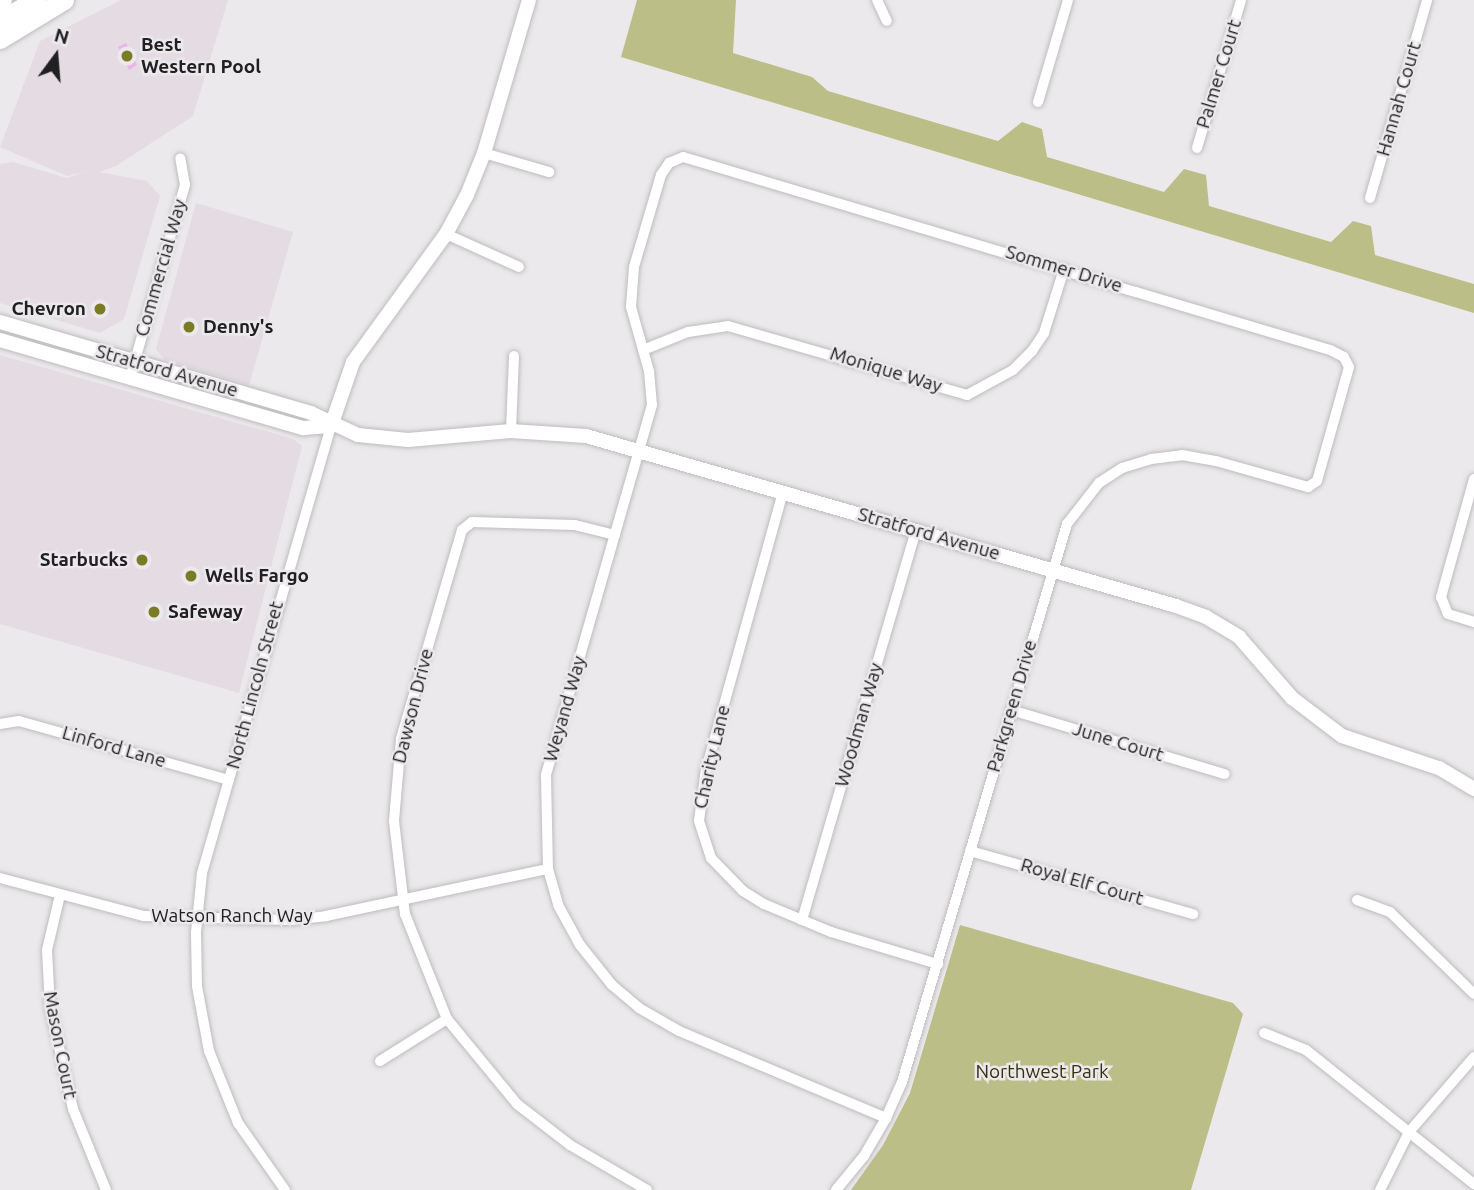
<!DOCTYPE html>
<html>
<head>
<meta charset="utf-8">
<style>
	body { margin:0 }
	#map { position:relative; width:1474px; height:1190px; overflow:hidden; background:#ece9ec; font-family:Ubuntu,sans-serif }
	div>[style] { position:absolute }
	.built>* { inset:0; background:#e4dbe3 }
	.green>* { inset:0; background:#bbbe86 }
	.water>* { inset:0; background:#efb3ea }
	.roads { filter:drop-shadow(0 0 2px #bebcbe) drop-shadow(0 0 2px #bebcbe) }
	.street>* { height:10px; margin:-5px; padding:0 5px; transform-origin:5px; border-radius:5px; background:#fff }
	.secondary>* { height:14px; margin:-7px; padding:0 7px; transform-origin:7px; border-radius:7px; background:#fff }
	.highway>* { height:19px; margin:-9.5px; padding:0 9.5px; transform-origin:9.5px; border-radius:9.5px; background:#fff }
	.dots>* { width:19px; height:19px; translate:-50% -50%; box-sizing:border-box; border:4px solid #ece9ec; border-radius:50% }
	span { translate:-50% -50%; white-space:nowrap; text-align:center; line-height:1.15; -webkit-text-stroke:5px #ece9ec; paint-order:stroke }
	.poi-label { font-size:19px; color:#212021; font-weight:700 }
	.left { translate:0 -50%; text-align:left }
	.right { translate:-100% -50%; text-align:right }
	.street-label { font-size:19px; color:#212021 }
	.park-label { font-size:19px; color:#313210 }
	.north { position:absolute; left:21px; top:21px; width:70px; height:70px; -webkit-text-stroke:5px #ece9ec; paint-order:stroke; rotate:16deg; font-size:19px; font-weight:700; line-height:28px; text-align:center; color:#212021 }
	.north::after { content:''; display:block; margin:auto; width:24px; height:32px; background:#212021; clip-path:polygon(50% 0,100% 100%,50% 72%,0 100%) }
</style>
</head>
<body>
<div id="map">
	<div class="built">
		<div style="clip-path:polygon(121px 0,228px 0,193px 116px,116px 166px,99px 172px,147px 181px,160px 196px,124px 319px,100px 333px,0 303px,0 164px,13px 162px,67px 178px,87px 171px,67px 176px,0 147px,40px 41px)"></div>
		<div style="clip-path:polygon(196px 203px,293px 232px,249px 385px,165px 360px,156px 349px)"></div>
		<div style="clip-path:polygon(0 355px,293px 439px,302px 446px,239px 693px,0 624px)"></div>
	</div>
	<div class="green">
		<div style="clip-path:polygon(637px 0,736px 0,733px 53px,812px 77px,828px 91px,998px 141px,1022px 122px,1042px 129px,1047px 157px,1164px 192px,1184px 169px,1206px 175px,1209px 206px,1331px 242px,1353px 221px,1371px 226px,1375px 255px,1474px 284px,1474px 313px,621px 57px)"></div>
		<div style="clip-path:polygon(960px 925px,1233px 1003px,1243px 1014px,1191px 1190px,851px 1190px,883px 1145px,910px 1093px)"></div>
	</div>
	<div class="water">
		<div style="clip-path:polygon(126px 43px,137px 65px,129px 70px,118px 47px)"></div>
	</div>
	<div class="roads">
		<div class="street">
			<div style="left:877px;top:0;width:23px;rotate:65deg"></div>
			<div style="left:1038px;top:102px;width:106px;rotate:-73.6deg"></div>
			<div style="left:1197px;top:148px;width:154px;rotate:-73.4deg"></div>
			<div style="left:484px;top:153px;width:68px;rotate:16.3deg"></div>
			<div style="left:1370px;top:198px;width:206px;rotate:-73.9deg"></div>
			<div style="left:446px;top:234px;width:80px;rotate:24.3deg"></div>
			<div style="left:643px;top:350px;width:48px;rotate:-21.8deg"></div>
			<div style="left:688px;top:332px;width:40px;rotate:-8.5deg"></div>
			<div style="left:728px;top:326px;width:249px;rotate:16.1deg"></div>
			<div style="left:967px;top:395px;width:52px;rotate:-28.5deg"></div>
			<div style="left:1013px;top:370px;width:27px;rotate:-45deg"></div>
			<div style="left:1032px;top:351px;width:22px;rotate:-56deg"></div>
			<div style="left:1044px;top:333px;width:67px;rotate:-72.6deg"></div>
			<div style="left:130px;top:378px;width:201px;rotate:-74.1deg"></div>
			<div style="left:185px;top:185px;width:27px;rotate:-100deg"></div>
			<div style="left:511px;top:431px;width:75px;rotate:-87.7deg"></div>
			<div style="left:1474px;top:479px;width:123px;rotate:105.6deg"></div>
			<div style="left:1441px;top:597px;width:18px;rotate:68deg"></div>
			<div style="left:1448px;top:614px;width:27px;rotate:17deg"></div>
			<div style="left:783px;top:492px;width:288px;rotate:105.5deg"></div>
			<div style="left:706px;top:769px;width:52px;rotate:97.7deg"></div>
			<div style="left:699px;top:821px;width:39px;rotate:72deg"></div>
			<div style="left:711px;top:858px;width:46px;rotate:45.9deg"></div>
			<div style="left:743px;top:891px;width:25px;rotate:32deg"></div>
			<div style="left:764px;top:904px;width:73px;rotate:22.7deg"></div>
			<div style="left:831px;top:932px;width:112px;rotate:16.7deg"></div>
			<div style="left:615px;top:535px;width:41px;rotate:-166deg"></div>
			<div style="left:575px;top:525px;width:103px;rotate:-178.3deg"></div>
			<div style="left:472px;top:522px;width:13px;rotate:141deg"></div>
			<div style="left:462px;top:530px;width:218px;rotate:106.3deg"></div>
			<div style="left:401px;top:739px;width:82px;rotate:94.9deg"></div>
			<div style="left:394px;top:821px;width:94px;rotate:83.3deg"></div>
			<div style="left:405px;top:914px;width:113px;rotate:68.2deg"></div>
			<div style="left:447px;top:1019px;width:110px;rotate:50.5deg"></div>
			<div style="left:517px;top:1104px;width:67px;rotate:37.7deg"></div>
			<div style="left:570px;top:1145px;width:89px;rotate:30.3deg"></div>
			<div style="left:1011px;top:710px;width:223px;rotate:16.7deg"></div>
			<div style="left:0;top:724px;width:19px;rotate:-9deg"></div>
			<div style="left:19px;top:721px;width:218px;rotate:15.7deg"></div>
			<div style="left:970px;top:851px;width:232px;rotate:15.8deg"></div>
			<div style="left:0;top:878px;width:149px;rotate:14.8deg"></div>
			<div style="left:144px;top:916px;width:146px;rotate:1.6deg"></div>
			<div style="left:290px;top:920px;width:36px;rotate:-6deg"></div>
			<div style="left:326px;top:916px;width:227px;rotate:-12deg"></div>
			<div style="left:60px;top:895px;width:57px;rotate:103.3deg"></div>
			<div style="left:47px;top:950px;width:57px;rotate:87deg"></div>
			<div style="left:50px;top:1007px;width:105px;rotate:77.3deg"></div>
			<div style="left:73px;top:1109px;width:87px;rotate:67.8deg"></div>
			<div style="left:1357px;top:900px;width:35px;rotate:20deg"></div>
			<div style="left:1390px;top:912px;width:117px;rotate:44.3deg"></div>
			<div style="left:802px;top:920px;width:405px;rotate:-73.7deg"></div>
			<div style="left:1264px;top:1033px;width:45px;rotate:22deg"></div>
			<div style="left:1306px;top:1050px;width:215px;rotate:38.6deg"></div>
			<div style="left:380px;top:1061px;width:79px;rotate:-32.1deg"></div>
			<div style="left:285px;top:1190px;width:82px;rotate:-125deg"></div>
			<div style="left:238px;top:1123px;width:78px;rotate:-111.9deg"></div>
			<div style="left:209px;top:1051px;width:66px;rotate:-100.5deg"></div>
			<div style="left:197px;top:986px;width:54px;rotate:-91.1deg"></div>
			<div style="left:196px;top:932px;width:59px;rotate:-84.2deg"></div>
			<div style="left:202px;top:873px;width:465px;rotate:-73.9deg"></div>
			<div style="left:836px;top:1190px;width:44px;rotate:-50.5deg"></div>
			<div style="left:864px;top:1156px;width:44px;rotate:-59.9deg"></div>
			<div style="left:886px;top:1118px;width:39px;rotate:-66deg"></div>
			<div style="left:902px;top:1082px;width:582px;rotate:-73.53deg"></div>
			<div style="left:1067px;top:524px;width:52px;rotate:-52deg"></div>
			<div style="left:1099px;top:483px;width:27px;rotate:-33deg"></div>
			<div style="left:1122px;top:468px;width:30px;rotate:-17deg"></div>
			<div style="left:1151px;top:459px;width:31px;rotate:-7deg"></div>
			<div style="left:1182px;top:455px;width:35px;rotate:10deg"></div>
			<div style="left:1216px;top:461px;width:96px;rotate:15.8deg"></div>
			<div style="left:1308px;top:487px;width:11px;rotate:-34deg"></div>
			<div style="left:1317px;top:481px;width:118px;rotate:-74.3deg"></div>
			<div style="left:1349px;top:367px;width:11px;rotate:-117deg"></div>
			<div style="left:1344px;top:357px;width:16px;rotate:-153deg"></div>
			<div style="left:1330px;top:350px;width:675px;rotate:-163.39deg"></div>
			<div style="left:683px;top:157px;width:15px;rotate:157deg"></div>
			<div style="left:669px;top:163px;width:14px;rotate:124deg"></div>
			<div style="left:661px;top:175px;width:96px;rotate:106.4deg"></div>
			<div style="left:634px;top:267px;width:40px;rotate:94.3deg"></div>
			<div style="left:631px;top:307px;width:66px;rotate:74.3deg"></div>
			<div style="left:649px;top:371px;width:34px;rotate:85deg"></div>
			<div style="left:652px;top:405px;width:385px;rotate:106deg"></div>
			<div style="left:546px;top:775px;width:94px;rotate:88.8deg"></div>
			<div style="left:548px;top:869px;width:37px;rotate:74deg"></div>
			<div style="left:558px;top:905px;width:46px;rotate:61.2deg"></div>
			<div style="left:580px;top:945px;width:51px;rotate:51.3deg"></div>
			<div style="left:612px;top:985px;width:35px;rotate:40deg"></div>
			<div style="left:639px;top:1008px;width:46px;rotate:29.9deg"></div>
			<div style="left:679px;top:1031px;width:225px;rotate:22.8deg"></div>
			<div style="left:1380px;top:1190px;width:65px;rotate:-63.4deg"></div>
			<div style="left:1409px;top:1132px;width:99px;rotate:-49.1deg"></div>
		</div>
		<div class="secondary">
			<div style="left:0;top:16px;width:17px;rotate:-73deg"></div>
			<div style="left:0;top:322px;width:324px;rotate:16.3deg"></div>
			<div style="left:311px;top:413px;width:52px;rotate:25.1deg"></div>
			<div style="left:358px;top:435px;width:50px;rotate:5.7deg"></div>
			<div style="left:408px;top:440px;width:103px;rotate:-5deg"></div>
			<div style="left:511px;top:431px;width:75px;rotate:3.8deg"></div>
			<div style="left:586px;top:436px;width:614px;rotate:16.07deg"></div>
			<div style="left:1176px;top:606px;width:32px;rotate:20deg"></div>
			<div style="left:1206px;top:617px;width:39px;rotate:31deg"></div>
			<div style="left:1239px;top:637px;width:81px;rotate:49deg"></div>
			<div style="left:1292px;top:698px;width:63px;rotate:37.2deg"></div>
			<div style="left:1342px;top:736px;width:102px;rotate:18.3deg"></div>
			<div style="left:1439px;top:768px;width:41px;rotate:31deg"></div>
			<div style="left:0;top:340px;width:316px;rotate:16.2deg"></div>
			<div style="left:303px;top:428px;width:28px;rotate:-4deg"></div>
			<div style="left:331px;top:426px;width:68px;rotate:-71deg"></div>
			<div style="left:353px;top:362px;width:158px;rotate:-54deg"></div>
			<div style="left:446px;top:234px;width:44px;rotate:-61.7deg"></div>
			<div style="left:467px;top:195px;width:45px;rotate:-68deg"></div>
			<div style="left:484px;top:153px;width:159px;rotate:-73.6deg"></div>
		</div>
		<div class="highway">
			<div style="left:0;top:20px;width:41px;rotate:-29.1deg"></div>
			<div style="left:0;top:39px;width:75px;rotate:-31.4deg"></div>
		</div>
	</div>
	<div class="dots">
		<div style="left:127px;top:56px;background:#7a7c25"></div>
		<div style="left:100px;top:309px;background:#7a7c25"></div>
		<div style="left:189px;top:327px;background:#7a7c25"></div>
		<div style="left:142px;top:560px;background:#7a7c25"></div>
		<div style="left:191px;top:576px;background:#7a7c25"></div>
		<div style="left:154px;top:612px;background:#7a7c25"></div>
	</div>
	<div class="poi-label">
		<span class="left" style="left:141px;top:56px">Best<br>Western Pool</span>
		<span class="right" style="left:86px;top:309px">Chevron</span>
		<span class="left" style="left:203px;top:327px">Denny's</span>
		<span class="right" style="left:128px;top:560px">Starbucks</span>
		<span class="left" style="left:205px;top:576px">Wells Fargo</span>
		<span class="left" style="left:168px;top:612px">Safeway</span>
	</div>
	<div class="street-label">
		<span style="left:1219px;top:74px;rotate:-73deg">Palmer Court</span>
		<span style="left:1399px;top:99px;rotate:-74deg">Hannah Court</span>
		<span style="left:161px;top:268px;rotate:-74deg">Commercial Way</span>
		<span style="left:1064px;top:269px;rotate:17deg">Sommer Drive</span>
		<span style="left:886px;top:370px;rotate:17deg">Monique Way</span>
		<span style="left:167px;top:371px;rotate:16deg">Stratford Avenue</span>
		<span style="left:929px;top:534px;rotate:16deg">Stratford Avenue</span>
		<span style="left:255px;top:685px;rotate:-75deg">North Lincoln Street</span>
		<span style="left:413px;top:706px;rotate:-76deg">Dawson Drive</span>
		<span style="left:1012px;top:706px;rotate:-74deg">Parkgreen Drive</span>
		<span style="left:565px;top:709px;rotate:-74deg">Weyand Way</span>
		<span style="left:859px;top:725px;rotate:-74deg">Woodman Way</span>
		<span style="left:1118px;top:742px;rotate:17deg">June Court</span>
		<span style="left:114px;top:747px;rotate:16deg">Linford Lane</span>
		<span style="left:712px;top:757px;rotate:-77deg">Charity Lane</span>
		<span style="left:1082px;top:882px;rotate:16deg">Royal Elf Court</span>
		<span style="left:232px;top:916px">Watson Ranch Way</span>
		<span style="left:60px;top:1045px;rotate:79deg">Mason Court</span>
	</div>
	<div class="park-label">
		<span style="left:1042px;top:1072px">Northwest Park</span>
	</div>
	<div class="north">N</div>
</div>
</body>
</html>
